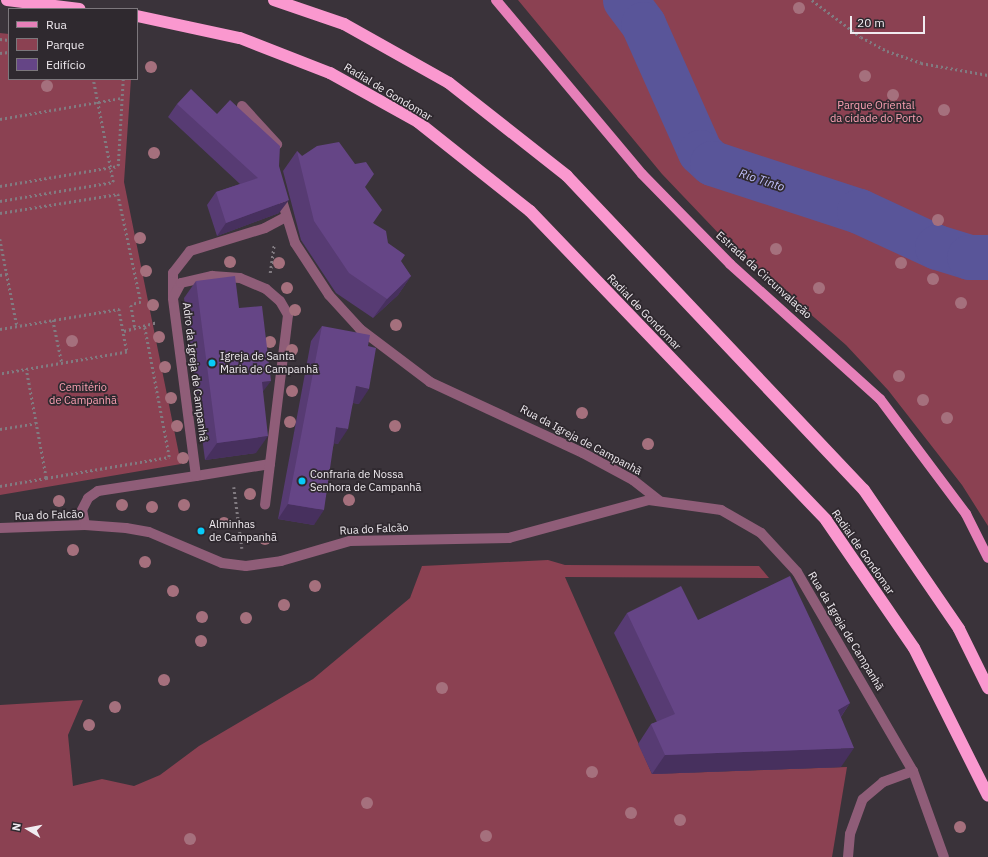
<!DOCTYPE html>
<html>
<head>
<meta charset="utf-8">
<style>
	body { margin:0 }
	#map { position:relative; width:988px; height:857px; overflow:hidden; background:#3a333a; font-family:"IBM Plex Sans",sans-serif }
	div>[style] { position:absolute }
	.green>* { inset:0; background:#8b4152 }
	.river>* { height:45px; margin:-22.5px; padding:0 22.5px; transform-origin:22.5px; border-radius:22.5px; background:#595599 }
	.path>* { height:2.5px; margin-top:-1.25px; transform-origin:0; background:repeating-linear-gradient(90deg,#817b81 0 2px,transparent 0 5px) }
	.street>* { height:10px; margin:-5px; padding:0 5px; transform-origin:5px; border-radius:5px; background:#8f5d78 }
	.primary>* { height:10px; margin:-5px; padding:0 5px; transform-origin:5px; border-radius:5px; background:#e680b9 }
	.highway>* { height:12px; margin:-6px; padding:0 6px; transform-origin:6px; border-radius:6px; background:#fa98cf }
	.trees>* { width:12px; height:12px; margin:-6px; border-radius:50%; background:#a5707d }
	.wall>* { inset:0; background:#573b73 }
	.shaded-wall>* { inset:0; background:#47305e }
	.building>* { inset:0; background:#654586 }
	.dots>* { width:11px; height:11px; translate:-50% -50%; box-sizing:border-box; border:2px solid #2f292f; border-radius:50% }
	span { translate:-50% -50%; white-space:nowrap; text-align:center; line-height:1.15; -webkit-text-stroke:3.5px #2f292f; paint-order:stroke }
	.street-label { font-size:11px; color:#f0ebf0 }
	.park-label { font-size:11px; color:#fca1b3 }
	.poi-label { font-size:11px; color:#f0ebf0 }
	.left { translate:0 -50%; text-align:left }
	.water-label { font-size:12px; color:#c1c1fc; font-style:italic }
	.legend { position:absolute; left:8px; top:8px; width:130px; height:72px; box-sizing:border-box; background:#2f292f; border:1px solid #7c777c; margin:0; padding:5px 7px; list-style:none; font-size:12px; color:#f0ebf0 }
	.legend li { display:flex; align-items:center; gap:8px; height:20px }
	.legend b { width:20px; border:1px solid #7c777c }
	.north { position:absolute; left:8px; top:809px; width:40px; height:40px; -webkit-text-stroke:3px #2f292f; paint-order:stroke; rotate:280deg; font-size:11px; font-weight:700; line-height:16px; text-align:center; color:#f0ebf0 }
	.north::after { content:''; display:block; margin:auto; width:14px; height:18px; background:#f0ebf0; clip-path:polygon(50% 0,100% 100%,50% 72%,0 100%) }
	.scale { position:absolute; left:850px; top:16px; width:75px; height:18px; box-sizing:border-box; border:2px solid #f0ebf0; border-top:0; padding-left:5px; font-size:12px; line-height:14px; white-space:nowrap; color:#f0ebf0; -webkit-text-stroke:3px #2f292f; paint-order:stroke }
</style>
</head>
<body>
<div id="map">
	<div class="green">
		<div style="clip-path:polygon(518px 0,988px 0,988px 526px,962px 485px,888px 390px,846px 345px,723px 238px,662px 174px)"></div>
		<div style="clip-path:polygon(0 33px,9px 34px,9px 79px,131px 79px,124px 182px,181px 464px,0 495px)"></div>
		<div style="clip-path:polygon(548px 560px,565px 565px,759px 566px,769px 578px,565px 577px,652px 774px,847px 767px,832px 857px,0 857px,0 705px,83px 700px,68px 735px,73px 786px,102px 779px,134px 786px,160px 775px,199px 746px,313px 679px,410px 598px,422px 566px)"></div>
	</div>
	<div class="river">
		<div style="left:625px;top:0;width:30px;rotate:53deg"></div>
		<div style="left:643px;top:24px;width:140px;rotate:66deg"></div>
		<div style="left:700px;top:152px;width:16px;rotate:43deg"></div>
		<div style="left:712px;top:163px;width:155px;rotate:18.1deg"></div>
		<div style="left:859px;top:211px;width:86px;rotate:24.8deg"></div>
		<div style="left:937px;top:247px;width:34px;rotate:17deg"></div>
		<div style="left:969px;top:257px;width:19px"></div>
	</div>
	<div class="path">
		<div style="left:812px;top:0;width:61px;rotate:37.1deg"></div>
		<div style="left:861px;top:37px;width:30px;rotate:28deg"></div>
		<div style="left:887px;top:51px;width:36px;rotate:19deg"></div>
		<div style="left:921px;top:63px;width:68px;rotate:10.2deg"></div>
		<div style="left:0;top:39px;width:9px;rotate:6deg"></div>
		<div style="left:0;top:53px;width:9px;rotate:-6deg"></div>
		<div style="left:0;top:119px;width:124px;rotate:-9.8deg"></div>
		<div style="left:0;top:186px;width:120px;rotate:-9.6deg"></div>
		<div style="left:118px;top:166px;width:87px;rotate:-86.7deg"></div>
		<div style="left:0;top:201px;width:115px;rotate:-9.5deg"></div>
		<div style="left:113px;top:182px;width:105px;rotate:-101deg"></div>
		<div style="left:0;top:213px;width:120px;rotate:-9.1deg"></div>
		<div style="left:118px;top:194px;width:110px;rotate:78deg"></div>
		<div style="left:141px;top:302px;width:10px;rotate:163deg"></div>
		<div style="left:131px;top:305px;width:22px;rotate:80deg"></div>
		<div style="left:0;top:239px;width:89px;rotate:78.9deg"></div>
		<div style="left:270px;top:273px;width:29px;rotate:-82deg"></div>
		<div style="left:0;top:275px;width:7px;rotate:-8deg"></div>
		<div style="left:53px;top:320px;width:44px;rotate:78.2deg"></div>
		<div style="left:0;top:329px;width:121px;rotate:-9.5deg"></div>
		<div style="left:119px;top:309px;width:44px;rotate:79.5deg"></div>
		<div style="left:127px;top:352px;width:129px;rotate:170.2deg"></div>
		<div style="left:124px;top:331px;width:34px;rotate:-15deg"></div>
		<div style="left:0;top:429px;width:36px;rotate:-9deg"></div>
		<div style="left:46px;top:478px;width:125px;rotate:-9.7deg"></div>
		<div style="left:169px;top:457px;width:134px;rotate:-100.7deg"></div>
		<div style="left:0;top:486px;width:47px;rotate:-9.9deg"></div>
		<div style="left:46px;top:478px;width:111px;rotate:-100.4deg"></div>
		<div style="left:234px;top:487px;width:62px;rotate:82.5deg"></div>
	</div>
	<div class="street">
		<div style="left:242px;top:106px;width:52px;rotate:47.4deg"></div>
		<div style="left:280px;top:194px;width:51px;rotate:73deg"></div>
		<div style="left:295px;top:243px;width:62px;rotate:56.8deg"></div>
		<div style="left:329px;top:295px;width:46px;rotate:47.6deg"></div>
		<div style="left:360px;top:329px;width:88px;rotate:37.1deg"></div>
		<div style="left:430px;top:382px;width:169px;rotate:24.9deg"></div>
		<div style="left:583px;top:453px;width:57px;rotate:28.4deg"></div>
		<div style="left:633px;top:480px;width:33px;rotate:38deg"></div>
		<div style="left:173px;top:296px;width:23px;rotate:-90deg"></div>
		<div style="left:173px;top:273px;width:28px;rotate:-52deg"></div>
		<div style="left:190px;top:251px;width:78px;rotate:-17deg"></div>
		<div style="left:265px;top:228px;width:24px;rotate:-28deg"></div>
		<div style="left:196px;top:476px;width:75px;rotate:-9.2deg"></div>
		<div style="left:85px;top:525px;width:15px;rotate:-101deg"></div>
		<div style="left:82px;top:510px;width:13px;rotate:-63deg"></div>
		<div style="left:88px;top:498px;width:12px;rotate:-35deg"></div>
		<div style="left:98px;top:491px;width:99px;rotate:-8.7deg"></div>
		<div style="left:196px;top:476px;width:179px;rotate:-97.4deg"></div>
		<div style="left:173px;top:298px;width:17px;rotate:-62deg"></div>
		<div style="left:181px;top:283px;width:32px;rotate:-13deg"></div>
		<div style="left:212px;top:276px;width:28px;rotate:4deg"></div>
		<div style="left:240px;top:278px;width:28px;rotate:23deg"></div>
		<div style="left:266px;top:289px;width:18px;rotate:41deg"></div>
		<div style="left:280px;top:301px;width:16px;rotate:60deg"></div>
		<div style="left:288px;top:315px;width:191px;rotate:96.9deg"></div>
		<div style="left:0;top:528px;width:85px;rotate:-2deg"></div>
		<div style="left:85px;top:525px;width:41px;rotate:4.2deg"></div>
		<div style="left:126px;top:528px;width:23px;rotate:10deg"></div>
		<div style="left:149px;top:532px;width:79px;rotate:23deg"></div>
		<div style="left:222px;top:563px;width:24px;rotate:7deg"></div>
		<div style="left:246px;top:566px;width:35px;rotate:-8deg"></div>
		<div style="left:281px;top:561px;width:72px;rotate:-16.2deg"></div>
		<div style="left:350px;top:541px;width:159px;rotate:-1.1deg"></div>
		<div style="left:509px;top:538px;width:145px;rotate:-15.2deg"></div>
		<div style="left:649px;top:500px;width:73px;rotate:7.9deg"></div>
		<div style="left:721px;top:510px;width:46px;rotate:29.9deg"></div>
		<div style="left:761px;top:533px;width:53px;rotate:47.3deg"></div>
		<div style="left:797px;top:572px;width:230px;rotate:59.8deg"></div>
		<div style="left:913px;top:771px;width:91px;rotate:70.2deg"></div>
		<div style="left:848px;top:857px;width:23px;rotate:-85deg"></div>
		<div style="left:850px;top:834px;width:37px;rotate:-70deg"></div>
		<div style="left:863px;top:799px;width:26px;rotate:-40deg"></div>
		<div style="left:883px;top:782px;width:32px;rotate:-20deg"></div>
	</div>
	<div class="primary">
		<div style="left:496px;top:0;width:227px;rotate:50deg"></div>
		<div style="left:642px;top:174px;width:126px;rotate:45.6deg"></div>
		<div style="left:730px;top:264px;width:202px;rotate:42deg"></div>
		<div style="left:880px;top:399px;width:144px;rotate:53.2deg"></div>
		<div style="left:966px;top:514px;width:49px;rotate:63.4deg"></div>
	</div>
	<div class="highway">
		<div style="left:7px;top:0;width:73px;rotate:7.1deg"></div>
		<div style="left:274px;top:0;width:74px;rotate:18.9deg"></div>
		<div style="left:344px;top:24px;width:120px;rotate:29.3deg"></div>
		<div style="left:449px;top:83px;width:150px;rotate:38.2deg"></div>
		<div style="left:567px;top:176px;width:432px;rotate:46.6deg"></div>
		<div style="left:864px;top:490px;width:168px;rotate:55.6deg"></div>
		<div style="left:959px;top:629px;width:66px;rotate:63.8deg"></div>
		<div style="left:137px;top:16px;width:105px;rotate:12.1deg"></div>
		<div style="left:240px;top:38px;width:97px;rotate:21.3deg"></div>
		<div style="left:330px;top:73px;width:101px;rotate:29.1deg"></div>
		<div style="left:418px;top:122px;width:143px;rotate:38.5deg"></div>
		<div style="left:530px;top:211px;width:428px;rotate:46.2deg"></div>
		<div style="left:826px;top:520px;width:155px;rotate:55.5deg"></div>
		<div style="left:914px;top:648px;width:165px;rotate:63.4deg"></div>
	</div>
	<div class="trees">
		<div style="left:799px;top:8px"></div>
		<div style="left:151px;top:67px"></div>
		<div style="left:865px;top:76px"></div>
		<div style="left:47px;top:86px"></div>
		<div style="left:893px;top:95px"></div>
		<div style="left:944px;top:110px"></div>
		<div style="left:154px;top:153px"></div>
		<div style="left:938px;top:220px"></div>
		<div style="left:140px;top:238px"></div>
		<div style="left:776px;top:249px"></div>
		<div style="left:230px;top:262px"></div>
		<div style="left:279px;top:263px"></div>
		<div style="left:901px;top:263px"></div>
		<div style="left:146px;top:271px"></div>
		<div style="left:933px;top:279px"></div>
		<div style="left:287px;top:288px"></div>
		<div style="left:819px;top:288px"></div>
		<div style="left:961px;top:303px"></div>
		<div style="left:153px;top:305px"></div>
		<div style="left:295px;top:310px"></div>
		<div style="left:396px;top:325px"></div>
		<div style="left:159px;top:337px"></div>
		<div style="left:72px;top:341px"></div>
		<div style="left:270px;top:342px"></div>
		<div style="left:292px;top:350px"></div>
		<div style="left:165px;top:367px"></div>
		<div style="left:899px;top:376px"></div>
		<div style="left:292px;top:391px"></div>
		<div style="left:171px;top:398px"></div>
		<div style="left:923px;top:400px"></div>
		<div style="left:582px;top:413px"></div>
		<div style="left:947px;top:418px"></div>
		<div style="left:290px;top:422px"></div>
		<div style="left:177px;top:426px"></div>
		<div style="left:395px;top:426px"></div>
		<div style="left:648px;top:444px"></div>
		<div style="left:183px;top:458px"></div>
		<div style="left:250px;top:494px"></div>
		<div style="left:349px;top:500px"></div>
		<div style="left:59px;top:501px"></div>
		<div style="left:122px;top:505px"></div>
		<div style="left:184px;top:505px"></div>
		<div style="left:152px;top:507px"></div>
		<div style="left:224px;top:523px"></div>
		<div style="left:265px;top:539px"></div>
		<div style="left:73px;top:550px"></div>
		<div style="left:145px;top:562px"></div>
		<div style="left:315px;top:586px"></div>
		<div style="left:173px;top:591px"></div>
		<div style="left:284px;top:605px"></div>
		<div style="left:202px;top:617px"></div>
		<div style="left:246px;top:618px"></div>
		<div style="left:201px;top:641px"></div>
		<div style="left:164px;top:680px"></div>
		<div style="left:442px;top:688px"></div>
		<div style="left:115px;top:707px"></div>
		<div style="left:89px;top:725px"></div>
		<div style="left:592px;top:772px"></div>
		<div style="left:367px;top:803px"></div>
		<div style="left:631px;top:813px"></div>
		<div style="left:680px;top:820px"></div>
		<div style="left:960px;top:827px"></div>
		<div style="left:486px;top:836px"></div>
		<div style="left:190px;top:839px"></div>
	</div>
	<div class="wall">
		<div style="clip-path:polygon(177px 104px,217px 114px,279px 166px,279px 213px,217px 236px,207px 205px,216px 192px,240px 184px,168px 117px)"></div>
		<div style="clip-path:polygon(297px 151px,302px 156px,365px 187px,373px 223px,411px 276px,398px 295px,373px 318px,336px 293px,301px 240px,283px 171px)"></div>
		<div style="clip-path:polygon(196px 281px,239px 308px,263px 392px,256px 453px,205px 460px,184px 298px)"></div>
		<div style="clip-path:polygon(322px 326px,359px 404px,353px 403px,338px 444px,334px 443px,314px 525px,278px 519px,311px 341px)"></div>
		<div style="clip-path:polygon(627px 613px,698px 620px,850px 703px,841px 717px,841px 767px,652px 774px,638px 744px,651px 724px,657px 722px,614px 633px)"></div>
	</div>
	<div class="shaded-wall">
		<div style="clip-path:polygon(289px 200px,279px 213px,217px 236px,226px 223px)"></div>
		<div style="clip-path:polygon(411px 276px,398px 295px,373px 318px,387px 299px)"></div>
		<div style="clip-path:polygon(271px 381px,258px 398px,262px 382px)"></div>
		<div style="clip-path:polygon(356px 386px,369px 389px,359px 404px,345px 401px)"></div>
		<div style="clip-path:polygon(336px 427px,348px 429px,338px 444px,326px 442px)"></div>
		<div style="clip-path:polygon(268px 436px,256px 453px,205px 460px,217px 443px)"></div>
		<div style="clip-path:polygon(288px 504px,324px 510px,314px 525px,278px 519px)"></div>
		<div style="clip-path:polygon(850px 703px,837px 722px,838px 710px)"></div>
		<div style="clip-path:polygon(854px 748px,841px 767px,652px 774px,665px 755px)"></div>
	</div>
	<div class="building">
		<div style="clip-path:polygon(191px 89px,217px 114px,230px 100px,280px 146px,279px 166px,289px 200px,226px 223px,216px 192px,258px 178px,177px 104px)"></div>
		<div style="clip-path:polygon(339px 142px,355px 164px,366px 162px,374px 174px,365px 187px,382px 210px,373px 223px,386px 231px,388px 243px,405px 255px,401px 261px,411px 276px,387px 299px,349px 273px,314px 221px,297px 151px,302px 156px,317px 146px)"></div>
		<div style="clip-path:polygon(235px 276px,239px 308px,262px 306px,271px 381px,262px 382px,268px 436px,217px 443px,196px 281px)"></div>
		<div style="clip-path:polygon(322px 326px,370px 335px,368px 346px,376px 348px,369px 389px,356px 386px,348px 429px,336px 427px,324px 510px,288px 504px)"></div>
		<div style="clip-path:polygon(790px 576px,850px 703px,838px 710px,854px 748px,665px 755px,651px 724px,675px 714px,627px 613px,681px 586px,698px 620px)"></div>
	</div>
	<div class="dots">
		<div style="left:212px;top:363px;background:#07cbf9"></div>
		<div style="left:302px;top:481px;background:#07cbf9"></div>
		<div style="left:201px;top:531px;background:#07cbf9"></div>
	</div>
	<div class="street-label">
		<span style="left:388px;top:92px;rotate:31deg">Radial de Gondomar</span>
		<span style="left:764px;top:275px;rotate:42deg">Estrada da Circunvalação</span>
		<span style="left:644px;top:312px;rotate:46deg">Radial de Gondomar</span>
		<span style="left:195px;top:372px;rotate:83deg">Adro da Igreja de Campanhã</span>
		<span style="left:581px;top:440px;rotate:28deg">Rua da Igreja de Campanhã</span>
		<span style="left:49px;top:515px;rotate:-2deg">Rua do Falcão</span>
		<span style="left:374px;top:529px;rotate:-3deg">Rua do Falcão</span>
		<span style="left:863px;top:552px;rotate:55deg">Radial de Gondomar</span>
		<span style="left:846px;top:631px;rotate:59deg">Rua da Igreja de Campanhã</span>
	</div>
	<div class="park-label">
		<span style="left:876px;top:112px">Parque Oriental<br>da cidade do Porto</span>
		<span style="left:83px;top:394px">Cemitério<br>de Campanhã</span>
	</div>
	<div class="poi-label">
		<span class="left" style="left:220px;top:363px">Igreja de Santa<br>Maria de Campanhã</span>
		<span class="left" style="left:310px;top:481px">Confraria de Nossa<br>Senhora de Campanhã</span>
		<span class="left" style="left:209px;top:531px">Alminhas<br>de Campanhã</span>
	</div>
	<div class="water-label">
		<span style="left:762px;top:180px;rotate:18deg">Rio Tinto</span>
	</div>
	<ul class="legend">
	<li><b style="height:5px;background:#e680b9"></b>Rua</li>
	<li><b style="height:11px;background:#8b4152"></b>Parque</li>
	<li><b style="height:11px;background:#654586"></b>Edifício</li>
	</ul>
	<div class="north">N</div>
	<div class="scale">20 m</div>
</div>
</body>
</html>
